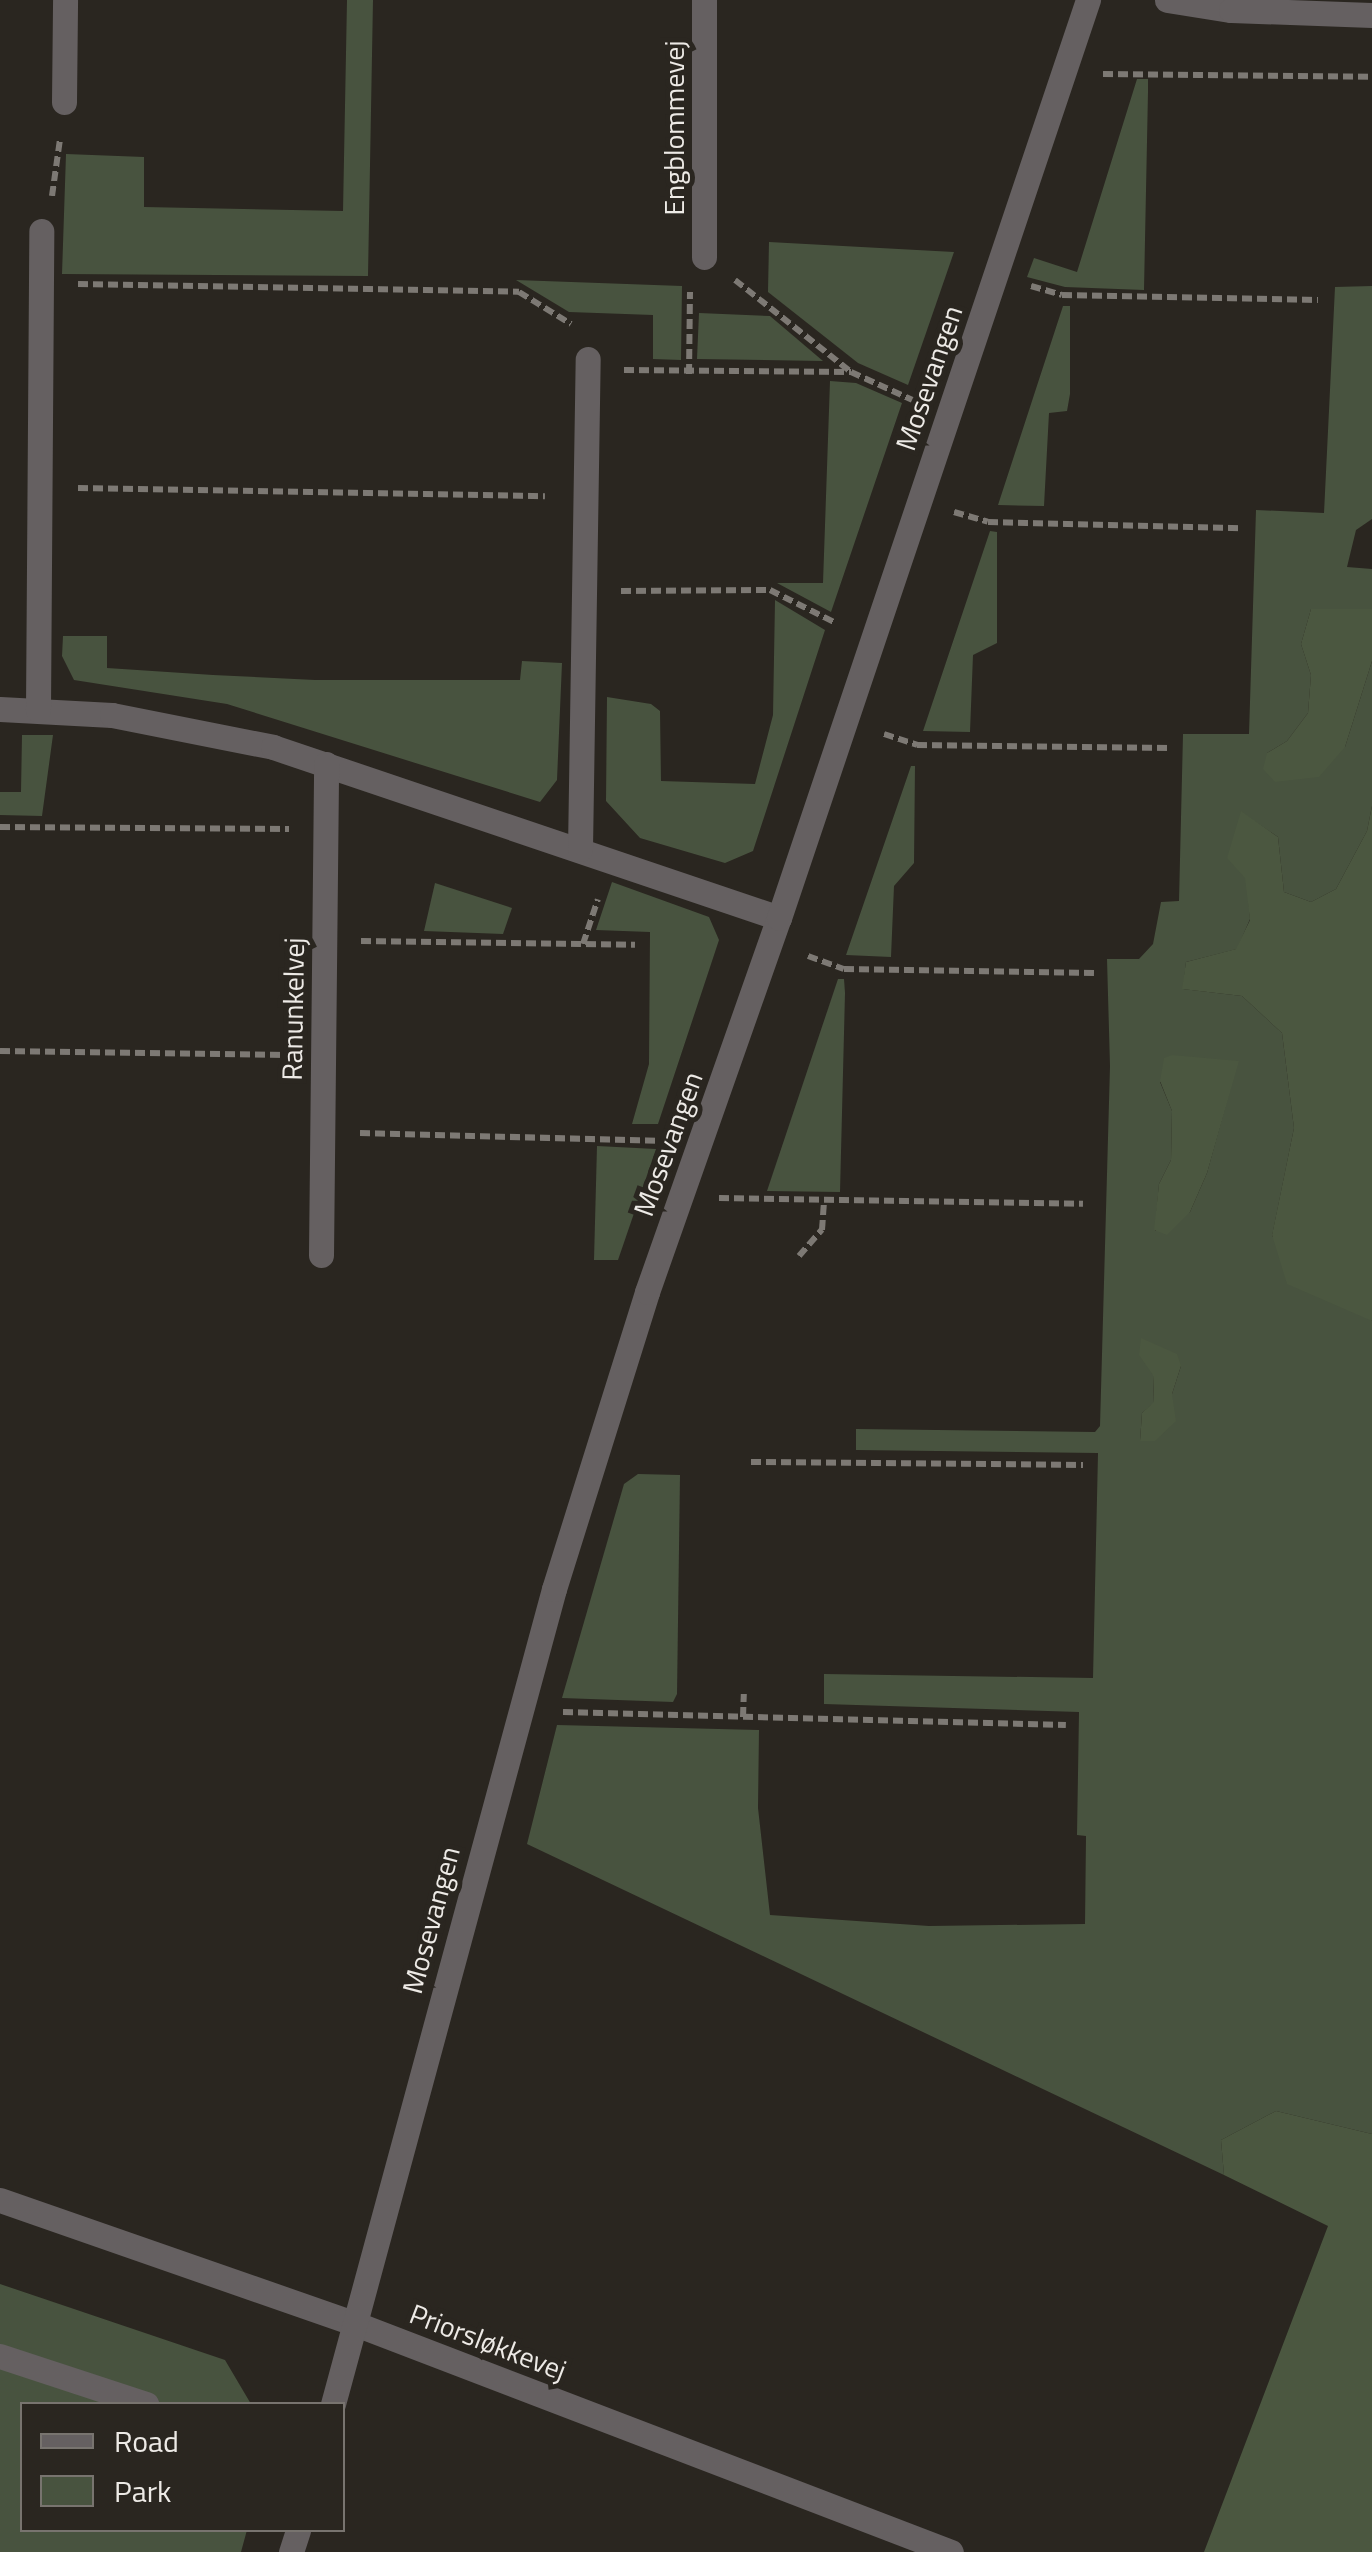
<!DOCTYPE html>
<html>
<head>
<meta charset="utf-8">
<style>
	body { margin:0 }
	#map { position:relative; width:1372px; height:2552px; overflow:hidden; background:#2a2620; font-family:"Titillium Web",sans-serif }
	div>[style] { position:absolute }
	.green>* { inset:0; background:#48533f }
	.forest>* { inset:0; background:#4b5740 }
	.path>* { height:6px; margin-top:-3px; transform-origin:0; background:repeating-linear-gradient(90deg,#7d7974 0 10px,transparent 0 15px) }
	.lane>* { height:25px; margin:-12.5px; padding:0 12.5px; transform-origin:12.5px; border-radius:12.5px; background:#656061 }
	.street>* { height:25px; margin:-12.5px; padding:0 12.5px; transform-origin:12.5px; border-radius:12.5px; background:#656061 }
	span { translate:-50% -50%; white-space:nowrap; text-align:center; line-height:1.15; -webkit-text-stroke:10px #2a2620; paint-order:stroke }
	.street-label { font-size:28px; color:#edeae6 }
	.legend { position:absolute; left:20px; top:2402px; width:325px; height:130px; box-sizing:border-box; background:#2a2620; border:2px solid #78746f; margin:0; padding:12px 18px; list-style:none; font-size:30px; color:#edeae6 }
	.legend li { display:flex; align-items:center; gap:20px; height:50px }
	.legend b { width:50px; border:2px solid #78746f }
</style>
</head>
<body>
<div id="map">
	<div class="green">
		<div style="clip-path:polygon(347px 0,373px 0,368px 276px,62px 274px,66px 154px,144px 157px,144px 207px,343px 211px)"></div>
		<div style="clip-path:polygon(1137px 79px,1148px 79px,1148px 92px,1144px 290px,1065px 287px,1027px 277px,1034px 258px,1077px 272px)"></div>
		<div style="clip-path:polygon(769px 242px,954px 252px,908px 385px,858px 363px,768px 292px)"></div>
		<div style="clip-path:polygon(516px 280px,682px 286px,681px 360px,653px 359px,653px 315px,569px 312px)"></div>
		<div style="clip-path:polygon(evenodd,1372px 286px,1372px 519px,1356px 530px,1347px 567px,1372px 569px,1372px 609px,1311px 609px,1301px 644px,1311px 675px,1308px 713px,1287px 741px,1267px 753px,1345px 747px,1372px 661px,1372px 806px,1367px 831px,1336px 889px,1311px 902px,1284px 892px,1278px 837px,1241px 812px,1250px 919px,1237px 949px,1186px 962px,1183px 989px,1242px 996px,1282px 1033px,1294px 1128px,1272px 1236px,1372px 1321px,1372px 2134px,1276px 2111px,1221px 2140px,1224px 2175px,527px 1844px,557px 1725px,759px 1730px,758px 1808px,770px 1915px,929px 1926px,1085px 1924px,1086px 1836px,1077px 1835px,1079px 1712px,824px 1704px,824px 1674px,1093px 1678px,1098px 1453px,856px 1450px,856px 1429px,1095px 1432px,1100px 1426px,1110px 1066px,1107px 959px,1139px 959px,1153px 944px,1161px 902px,1179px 901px,1183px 734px,1249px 734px,1256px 510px,1324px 513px,1335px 287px,1372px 286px,1238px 1061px,1207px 1173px,1190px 1212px,1155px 1231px,1159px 1184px,1171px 1160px,1172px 1111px,1160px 1082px,1238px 1061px,1372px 286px,1181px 1366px,1172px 1394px,1140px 1441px,1142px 1413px,1154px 1403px,1153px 1375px,1181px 1366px)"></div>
		<div style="clip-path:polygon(1063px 306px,1070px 306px,1070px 394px,1067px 411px,1049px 413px,1044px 506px,998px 505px)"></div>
		<div style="clip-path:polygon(699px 313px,770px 316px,823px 361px,697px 359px)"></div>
		<div style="clip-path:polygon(830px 381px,856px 383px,902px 403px,831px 612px,777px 583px,823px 583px)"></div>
		<div style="clip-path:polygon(990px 531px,997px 532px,997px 643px,973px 655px,970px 732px,923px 731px)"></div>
		<div style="clip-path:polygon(775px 600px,825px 630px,753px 851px,725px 863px,640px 838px,606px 801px,607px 697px,651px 704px,660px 711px,661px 781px,755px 784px,773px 715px)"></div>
		<div style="clip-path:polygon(63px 636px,107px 636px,107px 668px,213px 675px,315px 680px,520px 680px,522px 661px,562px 663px,557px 780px,540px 802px,227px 704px,74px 680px,62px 656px)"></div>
		<div style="clip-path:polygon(22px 735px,53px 735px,42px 816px,0 815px,0 792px,21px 792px)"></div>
		<div style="clip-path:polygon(911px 766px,915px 766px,914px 863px,894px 886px,891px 957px,846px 955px)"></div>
		<div style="clip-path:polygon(612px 882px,709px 917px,719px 940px,658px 1124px,632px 1124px,649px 1064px,650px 932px,596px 930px)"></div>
		<div style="clip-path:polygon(435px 883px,512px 908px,503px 934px,424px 931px)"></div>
		<div style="clip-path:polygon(838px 979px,844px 979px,845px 993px,840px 1192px,767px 1191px)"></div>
		<div style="clip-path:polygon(597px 1146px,656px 1149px,618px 1260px,594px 1260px)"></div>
		<div style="clip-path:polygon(638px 1474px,680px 1475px,677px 1694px,673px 1702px,562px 1698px,624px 1484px)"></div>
		<div style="clip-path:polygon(0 2284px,225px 2360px,251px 2404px,22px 2404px,22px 2530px,247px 2530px,241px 2552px,0 2552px)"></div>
	</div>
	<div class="forest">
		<div style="clip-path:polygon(1311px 609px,1372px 609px,1372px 661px,1345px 747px,1319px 777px,1275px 782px,1263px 769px,1267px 753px,1287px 741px,1308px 713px,1311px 675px,1301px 644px)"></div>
		<div style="clip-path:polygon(1372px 806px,1372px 1321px,1287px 1284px,1272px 1235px,1294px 1128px,1282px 1033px,1242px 996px,1182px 989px,1186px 962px,1236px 949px,1250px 920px,1245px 878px,1227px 858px,1241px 811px,1278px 837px,1284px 892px,1311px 902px,1336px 889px,1367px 831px)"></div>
		<div style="clip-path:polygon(1172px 1055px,1239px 1061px,1207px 1173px,1190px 1212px,1167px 1235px,1154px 1230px,1159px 1184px,1171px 1160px,1172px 1111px,1160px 1081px,1164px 1058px)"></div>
		<div style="clip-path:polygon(1141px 1338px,1177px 1354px,1181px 1366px,1172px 1394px,1176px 1421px,1155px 1441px,1140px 1441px,1142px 1413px,1154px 1402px,1153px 1375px,1139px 1355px)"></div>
		<div style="clip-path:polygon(1276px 2111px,1372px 2134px,1372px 2552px,1204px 2552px,1328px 2226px,1224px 2175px,1221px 2140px)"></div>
	</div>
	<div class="path">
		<div style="left:1103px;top:74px;width:269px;rotate:0.6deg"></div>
		<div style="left:52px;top:196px;width:58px;rotate:-82deg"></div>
		<div style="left:735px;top:280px;width:147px;rotate:38.4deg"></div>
		<div style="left:78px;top:284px;width:441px;rotate:1deg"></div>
		<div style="left:519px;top:292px;width:61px;rotate:31.6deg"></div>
		<div style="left:1031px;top:286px;width:32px;rotate:16deg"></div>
		<div style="left:1062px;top:295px;width:256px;rotate:1.1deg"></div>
		<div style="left:624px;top:370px;width:227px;rotate:0.5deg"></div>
		<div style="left:851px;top:372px;width:70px;rotate:24.4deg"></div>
		<div style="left:689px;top:374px;width:82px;rotate:-89.3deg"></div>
		<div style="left:78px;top:488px;width:467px;rotate:1deg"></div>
		<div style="left:954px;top:512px;width:35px;rotate:16deg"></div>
		<div style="left:988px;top:522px;width:254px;rotate:1.4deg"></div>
		<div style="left:621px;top:591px;width:149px;rotate:-0.4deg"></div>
		<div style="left:770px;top:590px;width:74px;rotate:26.6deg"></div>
		<div style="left:884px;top:734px;width:35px;rotate:18deg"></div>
		<div style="left:917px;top:745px;width:254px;rotate:0.7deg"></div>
		<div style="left:0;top:827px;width:289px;rotate:0.4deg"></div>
		<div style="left:361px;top:941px;width:274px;rotate:0.8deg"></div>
		<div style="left:583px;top:944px;width:47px;rotate:-71.6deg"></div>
		<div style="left:808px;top:956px;width:38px;rotate:20deg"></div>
		<div style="left:844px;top:969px;width:250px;rotate:0.9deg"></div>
		<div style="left:0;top:1051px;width:287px;rotate:0.8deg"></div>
		<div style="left:360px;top:1133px;width:297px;rotate:1.5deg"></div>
		<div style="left:719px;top:1198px;width:364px;rotate:0.9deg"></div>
		<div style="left:799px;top:1256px;width:35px;rotate:-49deg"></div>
		<div style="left:822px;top:1230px;width:29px;rotate:-86deg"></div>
		<div style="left:751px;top:1462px;width:332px;rotate:0.5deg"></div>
		<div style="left:563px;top:1712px;width:503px;rotate:1.48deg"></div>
		<div style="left:743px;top:1717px;width:23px;rotate:-88deg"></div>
	</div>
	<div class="lane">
		<div style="left:0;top:2356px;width:154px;rotate:18.2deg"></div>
	</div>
	<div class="street">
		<div style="left:1167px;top:0;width:65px;rotate:8.9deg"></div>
		<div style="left:1231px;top:10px;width:141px;rotate:2deg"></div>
		<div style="left:64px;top:102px;width:102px;rotate:-89.4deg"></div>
		<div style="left:704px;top:257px;width:257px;rotate:-90deg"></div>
		<div style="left:0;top:709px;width:112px;rotate:3.1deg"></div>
		<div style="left:112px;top:715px;width:164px;rotate:11.2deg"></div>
		<div style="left:273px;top:747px;width:534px;rotate:18.67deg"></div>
		<div style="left:38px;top:710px;width:479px;rotate:-89.6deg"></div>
		<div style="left:580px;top:849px;width:490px;rotate:-89.1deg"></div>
		<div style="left:321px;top:1255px;width:491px;rotate:-89.4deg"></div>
		<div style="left:0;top:2200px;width:377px;rotate:19.2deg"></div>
		<div style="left:356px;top:2324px;width:637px;rotate:20.97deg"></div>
		<div style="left:333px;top:2404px;width:844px;rotate:-74.83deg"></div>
		<div style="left:554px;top:1589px;width:311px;rotate:-72.6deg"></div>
		<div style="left:647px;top:1292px;width:397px;rotate:-70.6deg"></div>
		<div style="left:779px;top:918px;width:969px;rotate:-71.4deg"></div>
		<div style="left:291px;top:2552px;width:23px;rotate:-72deg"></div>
	</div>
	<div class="street-label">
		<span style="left:674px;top:128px;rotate:-90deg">Engblommevej</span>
		<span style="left:929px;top:378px;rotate:-71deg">Mosevangen</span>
		<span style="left:293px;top:1009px;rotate:-89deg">Ranunkelvej</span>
		<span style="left:668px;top:1144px;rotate:-70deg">Mosevangen</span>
		<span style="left:431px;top:1920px;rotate:-75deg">Mosevangen</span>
		<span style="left:488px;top:2342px;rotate:21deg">Priorsløkkevej</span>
	</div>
	<ul class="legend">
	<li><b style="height:12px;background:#656061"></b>Road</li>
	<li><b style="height:28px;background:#48533f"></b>Park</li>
	</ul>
</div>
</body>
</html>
